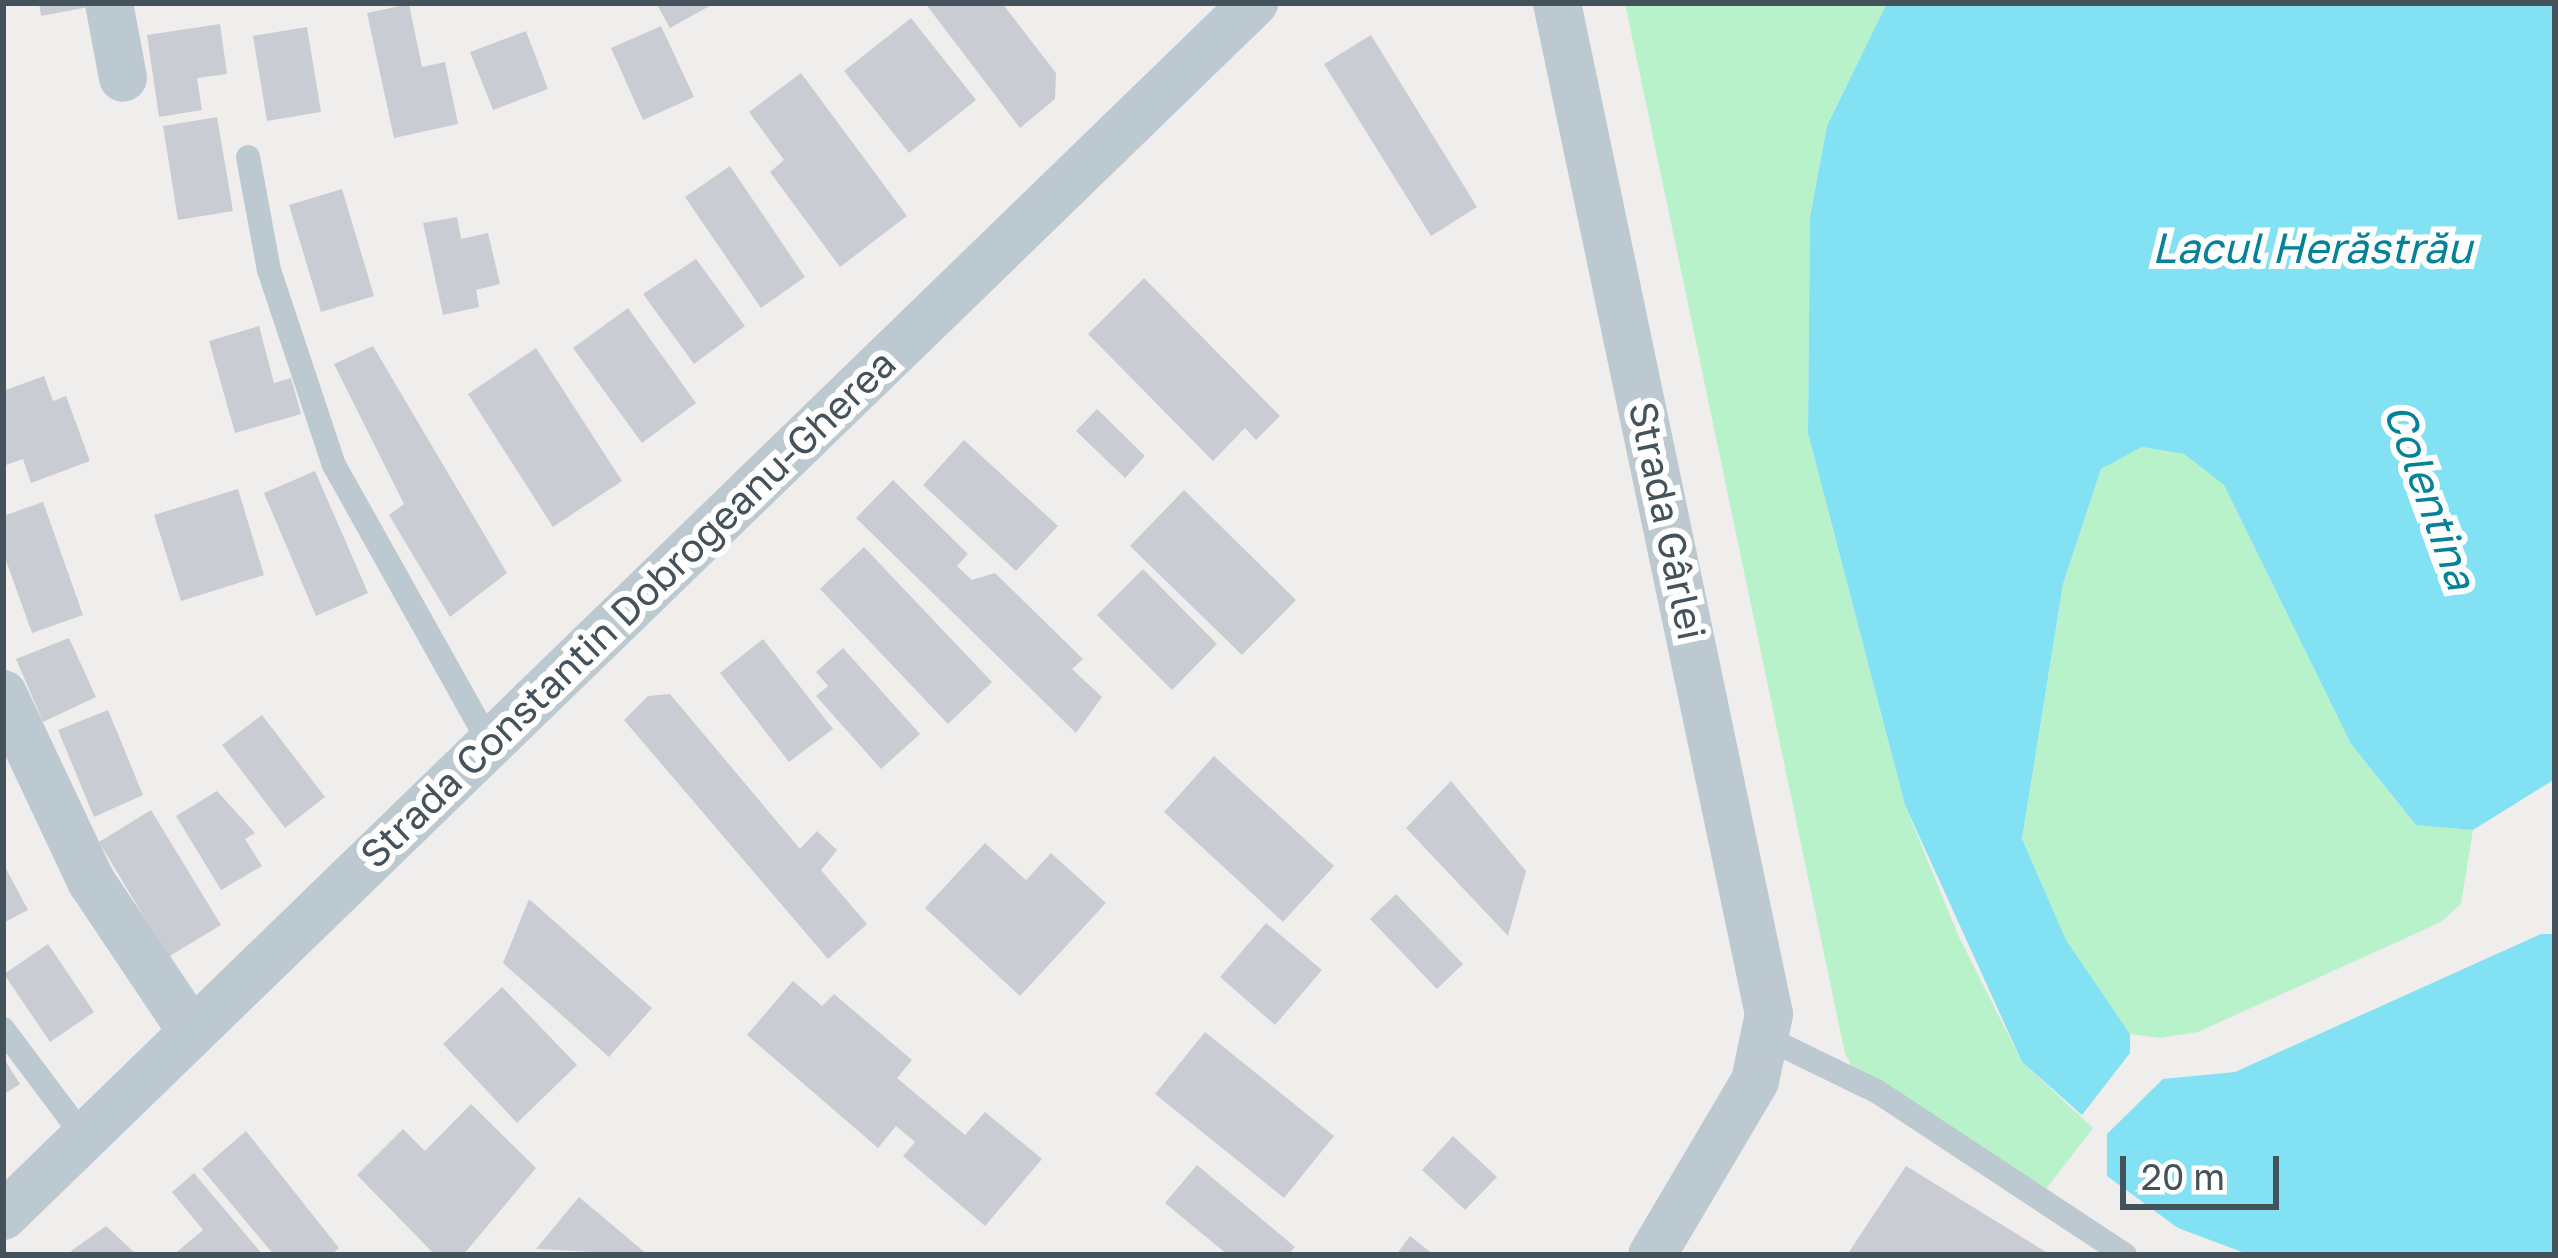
<!DOCTYPE html>
<html>
<head>
<meta charset="utf-8">
<style>
	body { margin:0 }
	#map { position:relative; width:2558px; height:1258px; overflow:hidden; background:#f0eded; font-family:"Golos Text",sans-serif }
	div>[style] { position:absolute }
	.green>* { inset:0; background:#b8f2cb }
	.water>* { inset:0; background:#82e1f2 }
	.building>* { inset:0; background:#c9cdd3 }
	.lane>* { height:24px; margin:-12px; padding:0 12px; transform-origin:12px; border-radius:12px; background:#bdc9d1 }
	.street>* { height:48px; margin:-24px; padding:0 24px; transform-origin:24px; border-radius:24px; background:#bdc9d1 }
	span { translate:-50% -50%; white-space:nowrap; text-align:center; line-height:1.15; -webkit-text-stroke:12px #fff; paint-order:stroke }
	.street-label { font-size:39px; color:#44525c }
	.water-label { font-size:42px; color:#048299; font-style:italic }
	.frame { position:absolute; inset:0; border:6px solid #44525c; pointer-events:none }
	.scale { position:absolute; left:2120px; top:1156px; width:159px; height:54px; box-sizing:border-box; border:6px solid #44525c; border-top:0; padding-left:15px; font-size:36px; line-height:42px; white-space:nowrap; color:#44525c; -webkit-text-stroke:9px #fff; paint-order:stroke }
</style>
</head>
<body>
<div id="map">
	<div class="green">
		<div style="clip-path:polygon(1625px 3px,1887px 3px,1827px 126px,1810px 217px,1808px 433px,1905px 805px,1958px 935px,2022px 1062px,2093px 1128px,2039px 1198px,1861px 1082px,1845px 1054px)"></div>
		<div style="clip-path:polygon(2141px 447px,2184px 454px,2224px 485px,2351px 744px,2415px 824px,2473px 830px,2461px 904px,2441px 922px,2198px 1032px,2161px 1038px,2130px 1034px,2066px 940px,2022px 840px,2063px 584px,2101px 469px)"></div>
	</div>
	<div class="water">
		<div style="clip-path:polygon(1887px 3px,2555px 3px,2555px 779px,2473px 830px,2416px 825px,2351px 744px,2224px 485px,2184px 454px,2142px 447px,2101px 469px,2063px 584px,2022px 839px,2066px 940px,2130px 1034px,2130px 1053px,2082px 1115px,2022px 1062px,1905px 805px,1808px 433px,1810px 217px,1827px 126px)"></div>
		<div style="clip-path:polygon(2541px 934px,2555px 934px,2555px 1255px,2250px 1255px,2178px 1228px,2107px 1176px,2107px 1134px,2163px 1079px,2235px 1072px)"></div>
	</div>
	<div class="building">
		<div style="clip-path:polygon(39px 3px,99px 3px,99px 5px,41px 16px)"></div>
		<div style="clip-path:polygon(656px 3px,715px 3px,670px 28px)"></div>
		<div style="clip-path:polygon(925px 3px,1002px 3px,1056px 73px,1055px 99px,1020px 128px)"></div>
		<div style="clip-path:polygon(409px 4px,422px 67px,445px 62px,458px 124px,394px 138px,367px 13px)"></div>
		<div style="clip-path:polygon(911px 18px,976px 100px,909px 153px,844px 71px)"></div>
		<div style="clip-path:polygon(220px 24px,227px 74px,197px 78px,202px 110px,159px 117px,147px 35px)"></div>
		<div style="clip-path:polygon(661px 26px,694px 97px,643px 120px,611px 48px)"></div>
		<div style="clip-path:polygon(307px 27px,321px 112px,267px 121px,253px 36px)"></div>
		<div style="clip-path:polygon(526px 31px,548px 89px,493px 110px,470px 52px)"></div>
		<div style="clip-path:polygon(1371px 35px,1477px 207px,1431px 236px,1324px 64px)"></div>
		<div style="clip-path:polygon(801px 73px,907px 216px,840px 267px,770px 172px,784px 160px,749px 112px)"></div>
		<div style="clip-path:polygon(217px 117px,233px 211px,178px 220px,163px 126px)"></div>
		<div style="clip-path:polygon(730px 166px,805px 277px,761px 308px,685px 197px)"></div>
		<div style="clip-path:polygon(342px 189px,374px 296px,321px 312px,289px 205px)"></div>
		<div style="clip-path:polygon(457px 217px,461px 239px,488px 233px,500px 284px,476px 290px,479px 307px,443px 315px,423px 223px)"></div>
		<div style="clip-path:polygon(696px 259px,745px 326px,694px 364px,643px 294px)"></div>
		<div style="clip-path:polygon(1144px 278px,1280px 416px,1256px 440px,1245px 428px,1213px 461px,1088px 334px)"></div>
		<div style="clip-path:polygon(628px 308px,696px 403px,642px 443px,573px 348px)"></div>
		<div style="clip-path:polygon(259px 326px,274px 383px,291px 378px,301px 414px,235px 433px,209px 341px)"></div>
		<div style="clip-path:polygon(373px 346px,507px 573px,450px 617px,389px 515px,404px 504px,334px 364px)"></div>
		<div style="clip-path:polygon(536px 348px,622px 481px,553px 527px,468px 394px)"></div>
		<div style="clip-path:polygon(44px 376px,53px 401px,66px 396px,90px 461px,31px 483px,23px 459px,3px 466px,3px 391px)"></div>
		<div style="clip-path:polygon(1097px 409px,1145px 456px,1125px 478px,1076px 431px)"></div>
		<div style="clip-path:polygon(964px 440px,1058px 526px,1016px 571px,923px 485px)"></div>
		<div style="clip-path:polygon(315px 471px,368px 593px,316px 616px,264px 493px)"></div>
		<div style="clip-path:polygon(893px 480px,968px 554px,957px 566px,972px 580px,995px 573px,1083px 659px,1072px 669px,1102px 697px,1076px 733px,856px 518px)"></div>
		<div style="clip-path:polygon(238px 489px,264px 575px,181px 601px,154px 515px)"></div>
		<div style="clip-path:polygon(1184px 490px,1296px 600px,1242px 655px,1130px 546px)"></div>
		<div style="clip-path:polygon(43px 502px,83px 615px,32px 633px,3px 552px,3px 516px)"></div>
		<div style="clip-path:polygon(864px 547px,992px 682px,948px 724px,820px 589px)"></div>
		<div style="clip-path:polygon(1143px 569px,1217px 644px,1172px 690px,1097px 615px)"></div>
		<div style="clip-path:polygon(69px 638px,96px 697px,43px 722px,16px 659px)"></div>
		<div style="clip-path:polygon(763px 639px,833px 729px,789px 762px,720px 673px)"></div>
		<div style="clip-path:polygon(843px 648px,920px 734px,881px 769px,816px 696px,828px 686px,816px 672px)"></div>
		<div style="clip-path:polygon(670px 694px,800px 849px,817px 831px,837px 850px,821px 870px,867px 924px,828px 959px,624px 720px,648px 696px)"></div>
		<div style="clip-path:polygon(108px 710px,143px 795px,94px 817px,58px 730px)"></div>
		<div style="clip-path:polygon(262px 715px,325px 797px,285px 828px,222px 745px)"></div>
		<div style="clip-path:polygon(1214px 756px,1334px 866px,1283px 922px,1164px 812px)"></div>
		<div style="clip-path:polygon(1451px 781px,1526px 871px,1508px 936px,1406px 828px)"></div>
		<div style="clip-path:polygon(217px 791px,255px 833px,245px 839px,262px 866px,221px 890px,176px 816px)"></div>
		<div style="clip-path:polygon(151px 810px,221px 925px,168px 957px,99px 842px)"></div>
		<div style="clip-path:polygon(985px 843px,1026px 880px,1051px 853px,1106px 903px,1020px 996px,925px 908px)"></div>
		<div style="clip-path:polygon(3px 863px,28px 910px,3px 923px)"></div>
		<div style="clip-path:polygon(1396px 894px,1463px 964px,1437px 989px,1370px 919px)"></div>
		<div style="clip-path:polygon(529px 899px,652px 1008px,609px 1057px,503px 963px)"></div>
		<div style="clip-path:polygon(1266px 923px,1322px 970px,1275px 1025px,1220px 977px)"></div>
		<div style="clip-path:polygon(48px 944px,94px 1012px,50px 1042px,4px 974px)"></div>
		<div style="clip-path:polygon(793px 981px,822px 1006px,834px 994px,912px 1060px,897px 1078px,965px 1135px,985px 1112px,1042px 1159px,985px 1226px,903px 1156px,915px 1142px,896px 1126px,878px 1148px,747px 1035px)"></div>
		<div style="clip-path:polygon(502px 987px,577px 1065px,517px 1123px,443px 1044px)"></div>
		<div style="clip-path:polygon(1205px 1032px,1334px 1136px,1284px 1198px,1155px 1094px)"></div>
		<div style="clip-path:polygon(3px 1057px,20px 1084px,3px 1095px)"></div>
		<div style="clip-path:polygon(471px 1104px,536px 1168px,463px 1255px,435px 1255px,357px 1175px,403px 1129px,425px 1151px)"></div>
		<div style="clip-path:polygon(246px 1131px,339px 1248px,331px 1255px,274px 1255px,202px 1169px)"></div>
		<div style="clip-path:polygon(1453px 1136px,1497px 1177px,1465px 1210px,1422px 1170px)"></div>
		<div style="clip-path:polygon(1197px 1165px,1295px 1247px,1288px 1255px,1228px 1255px,1165px 1203px)"></div>
		<div style="clip-path:polygon(1906px 1166px,2051px 1255px,1847px 1255px)"></div>
		<div style="clip-path:polygon(194px 1173px,263px 1255px,173px 1255px,203px 1230px,172px 1192px)"></div>
		<div style="clip-path:polygon(579px 1197px,648px 1255px,536px 1249px)"></div>
		<div style="clip-path:polygon(106px 1226px,137px 1255px,73px 1255px,71px 1251px)"></div>
		<div style="clip-path:polygon(1410px 1236px,1434px 1255px,1396px 1255px)"></div>
	</div>
	<div class="lane">
		<div style="left:248px;top:157px;width:115px;rotate:79.5deg"></div>
		<div style="left:269px;top:270px;width:206px;rotate:71.6deg"></div>
		<div style="left:334px;top:465px;width:317px;rotate:60.8deg"></div>
		<div style="left:3px;top:1029px;width:135px;rotate:53.1deg"></div>
		<div style="left:1769px;top:1039px;width:121px;rotate:25.9deg"></div>
		<div style="left:1878px;top:1092px;width:296px;rotate:33.4deg"></div>
	</div>
	<div class="street">
		<div style="left:109px;top:3px;width:76px;rotate:79.4deg"></div>
		<div style="left:1557px;top:3px;width:1033px;rotate:78.16deg"></div>
		<div style="left:1769px;top:1014px;width:68px;rotate:101.8deg"></div>
		<div style="left:1755px;top:1081px;width:202px;rotate:120.6deg"></div>
		<div style="left:3px;top:694px;width:207px;rotate:64.8deg"></div>
		<div style="left:91px;top:881px;width:182px;rotate:56.2deg"></div>
		<div style="left:3px;top:1216px;width:1743px;rotate:-44.12deg"></div>
	</div>
	<div class="street-label">
		<span style="left:1667px;top:521px;rotate:78deg">Strada Gârlei</span>
		<span style="left:628px;top:609px;rotate:-44deg">Strada Constantin Dobrogeanu-Gherea</span>
	</div>
	<div class="water-label">
		<span style="left:2312px;top:247px">Lacul Herăstrău</span>
		<span style="left:2431px;top:496px;rotate:70deg">Colentina</span>
	</div>
	<div class="frame"></div>
	<div class="scale">20 m</div>
</div>
</body>
</html>
